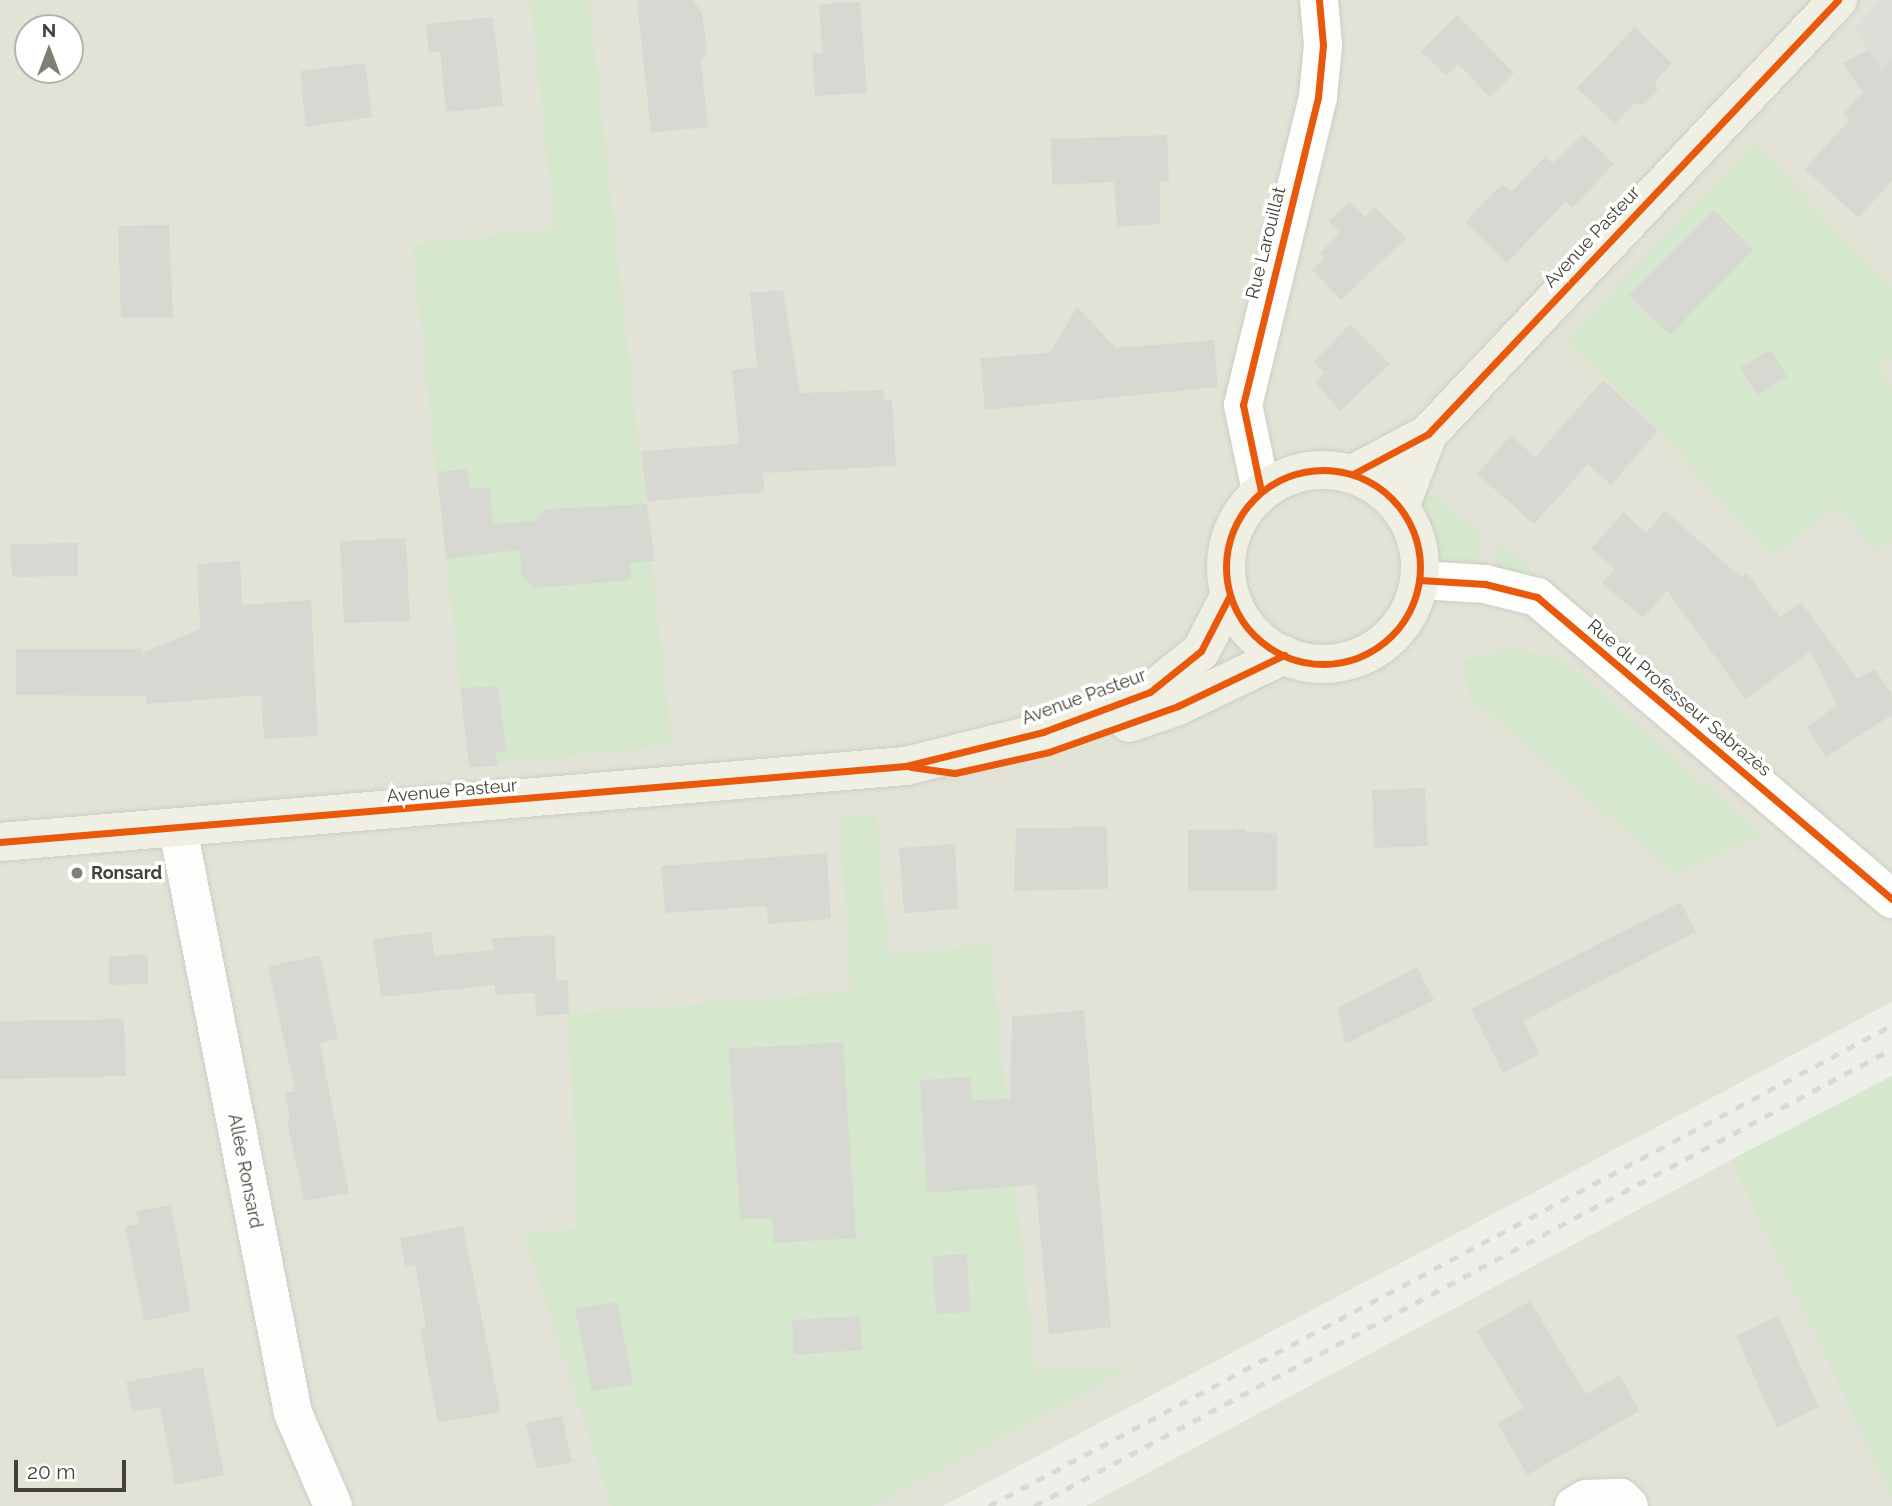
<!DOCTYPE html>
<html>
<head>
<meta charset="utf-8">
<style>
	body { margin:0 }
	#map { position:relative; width:1892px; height:1506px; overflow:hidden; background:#efefe9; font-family:Raleway,sans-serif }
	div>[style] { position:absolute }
	.residential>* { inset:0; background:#e3e2d7 }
	.green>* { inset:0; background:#d5e7cc }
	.parking>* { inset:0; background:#deded9 }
	.building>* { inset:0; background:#d8d8d2 }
	.roads { filter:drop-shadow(0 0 2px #cdcdc7) drop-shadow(0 0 2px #cdcdc7) }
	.minor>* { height:38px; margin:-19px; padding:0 19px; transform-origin:19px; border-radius:19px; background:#fdfdfc }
	.major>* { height:38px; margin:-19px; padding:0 19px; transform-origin:19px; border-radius:19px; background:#efefe4 }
	.major>.ring { margin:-19px; padding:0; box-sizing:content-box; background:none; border:38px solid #efefe4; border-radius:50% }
	.rail>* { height:5px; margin-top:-2.5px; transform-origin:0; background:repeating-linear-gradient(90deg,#d9d9d8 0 9px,transparent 0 18px) }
	.cycleway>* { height:7px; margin:-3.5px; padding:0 3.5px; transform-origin:3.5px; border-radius:3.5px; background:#e8590c }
	.cycleway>.ring { margin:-3.5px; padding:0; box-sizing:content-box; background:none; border:7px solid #e8590c; border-radius:50% }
	.dots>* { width:19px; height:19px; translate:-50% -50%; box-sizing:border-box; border:4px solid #fff; border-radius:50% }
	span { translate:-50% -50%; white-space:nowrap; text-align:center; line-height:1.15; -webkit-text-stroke:7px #fff; paint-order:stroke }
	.street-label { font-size:18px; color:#444237 }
	.poi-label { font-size:18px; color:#444237; font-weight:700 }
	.left { translate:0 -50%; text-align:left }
	.north { position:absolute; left:14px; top:14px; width:70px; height:70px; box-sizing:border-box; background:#fff; border:2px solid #b4b3af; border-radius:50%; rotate:0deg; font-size:19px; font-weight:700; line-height:28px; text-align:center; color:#444237 }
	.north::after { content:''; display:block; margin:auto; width:24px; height:32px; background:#807f75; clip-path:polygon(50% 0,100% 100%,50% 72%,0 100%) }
	.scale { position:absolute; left:14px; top:1460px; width:112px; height:32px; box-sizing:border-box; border:4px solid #444237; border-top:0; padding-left:9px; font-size:21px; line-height:24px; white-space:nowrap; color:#444237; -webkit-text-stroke:5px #fff; paint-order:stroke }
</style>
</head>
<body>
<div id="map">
	<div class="residential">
		<div style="clip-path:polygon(evenodd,0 0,1892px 0,1892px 1002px,943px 1506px,0 1506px,0 0,28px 28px,70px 28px,70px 70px,28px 70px,28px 28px)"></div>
		<div style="clip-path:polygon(1892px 1076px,1892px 1506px,1086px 1506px,1731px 1160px)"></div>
	</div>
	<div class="green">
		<div style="clip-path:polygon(530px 0,589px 0,672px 745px,469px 767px,412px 245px,555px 229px)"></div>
		<div style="clip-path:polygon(1753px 143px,1892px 287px,1892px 357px,1879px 366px,1892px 389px,1892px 541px,1874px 551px,1839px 506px,1771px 555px,1659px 432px,1566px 341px)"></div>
		<div style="clip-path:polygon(1424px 488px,1478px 531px,1479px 563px,1467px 569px,1438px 559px,1422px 508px)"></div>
		<div style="clip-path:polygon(1504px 545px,1536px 574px,1538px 584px,1499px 573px,1492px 552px)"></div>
		<div style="clip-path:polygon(1511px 648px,1562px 659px,1761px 834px,1676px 874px,1469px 696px,1464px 661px)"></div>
		<div style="clip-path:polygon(876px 815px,888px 955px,990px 945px,1035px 1370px,1129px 1368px,873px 1506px,612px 1506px,523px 1234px,578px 1228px,569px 1014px,851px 992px,840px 818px)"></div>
		<div style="clip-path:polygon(1892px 1076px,1892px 1496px,1731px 1160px)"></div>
	</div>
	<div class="parking">
		<div style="clip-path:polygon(1882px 0,1892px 0,1892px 71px,1885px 75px,1854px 29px)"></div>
	</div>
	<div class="building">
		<div style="clip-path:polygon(637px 0,693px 0,702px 13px,707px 52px,701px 61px,708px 127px,651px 133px)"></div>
		<div style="clip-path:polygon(860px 2px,867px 93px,815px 96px,812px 53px,822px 53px,819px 4px)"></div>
		<div style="clip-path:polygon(1457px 15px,1514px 73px,1490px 97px,1458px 64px,1446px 76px,1421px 51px)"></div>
		<div style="clip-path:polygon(493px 17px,503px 106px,446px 112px,440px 52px,429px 53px,426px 24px)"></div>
		<div style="clip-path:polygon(1635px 27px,1672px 63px,1655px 82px,1658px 89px,1643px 105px,1635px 103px,1615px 124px,1577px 88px)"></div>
		<div style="clip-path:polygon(1868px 50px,1882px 71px,1892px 60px,1892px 181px,1858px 218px,1805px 169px,1849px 120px,1843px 114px,1863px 92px,1842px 63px)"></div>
		<div style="clip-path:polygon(365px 63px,372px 117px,306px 127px,300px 71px)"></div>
		<div style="clip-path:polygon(1583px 134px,1614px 164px,1572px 208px,1565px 202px,1507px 263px,1465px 222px,1502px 184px,1511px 192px,1546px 156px,1553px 164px)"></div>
		<div style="clip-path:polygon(1167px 135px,1169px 181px,1160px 182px,1160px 224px,1117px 227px,1114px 182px,1052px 185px,1051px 139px)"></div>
		<div style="clip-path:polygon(1349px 202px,1365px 217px,1375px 207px,1406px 238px,1341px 300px,1312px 270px,1324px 258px,1320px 253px,1340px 233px,1329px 221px)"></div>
		<div style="clip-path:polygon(1714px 210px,1753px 250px,1670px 335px,1629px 295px)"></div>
		<div style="clip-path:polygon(169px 225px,173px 317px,121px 318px,118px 226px)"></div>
		<div style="clip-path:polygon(783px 291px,800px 393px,883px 390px,884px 400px,892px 400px,896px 466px,763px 473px,764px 492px,647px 501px,641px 451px,739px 444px,732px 370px,757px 367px,750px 292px)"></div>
		<div style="clip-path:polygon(1077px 307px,1116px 348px,1214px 340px,1218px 387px,985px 410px,980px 358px,1050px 353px)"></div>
		<div style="clip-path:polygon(1350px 324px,1390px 364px,1340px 411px,1315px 382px,1325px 373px,1314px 362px)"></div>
		<div style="clip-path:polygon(1771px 350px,1787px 377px,1757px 395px,1740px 367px)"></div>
		<div style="clip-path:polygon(1603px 380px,1658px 431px,1611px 485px,1588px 464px,1534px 524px,1477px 474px,1511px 435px,1535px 457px)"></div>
		<div style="clip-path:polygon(467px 469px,470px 489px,490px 487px,493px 524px,534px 521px,546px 509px,647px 504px,655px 561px,629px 563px,631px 580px,533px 588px,522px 576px,519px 550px,446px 559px,437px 472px)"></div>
		<div style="clip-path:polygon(1665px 511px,1741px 577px,1747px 573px,1780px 617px,1801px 602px,1857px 679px,1875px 669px,1892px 695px,1892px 715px,1826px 757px,1807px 727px,1837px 705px,1811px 651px,1746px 699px,1667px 591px,1643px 618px,1602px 583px,1615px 569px,1591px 549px,1624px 512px,1646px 533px)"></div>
		<div style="clip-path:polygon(406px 538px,410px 621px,344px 623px,340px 541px)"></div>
		<div style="clip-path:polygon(78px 543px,78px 576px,12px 577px,10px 544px)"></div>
		<div style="clip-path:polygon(240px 561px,242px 605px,311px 600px,318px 736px,264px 739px,261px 695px,146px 704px,146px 696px,16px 695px,16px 649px,142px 649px,142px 653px,200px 629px,197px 564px)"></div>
		<div style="clip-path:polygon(498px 686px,506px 752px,496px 753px,497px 766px,469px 767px,460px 688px)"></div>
		<div style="clip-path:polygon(1425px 788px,1428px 846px,1374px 848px,1372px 790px)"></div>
		<div style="clip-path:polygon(1107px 827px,1108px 889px,1014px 891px,1016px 828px)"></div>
		<div style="clip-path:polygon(1246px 829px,1246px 832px,1277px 833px,1277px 891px,1188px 891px,1188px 830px)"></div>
		<div style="clip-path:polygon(955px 844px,958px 909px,904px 913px,899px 848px)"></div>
		<div style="clip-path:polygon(827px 853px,831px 919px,768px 924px,767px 906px,665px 913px,661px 866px)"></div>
		<div style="clip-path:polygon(1681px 902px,1696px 932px,1523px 1021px,1540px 1054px,1503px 1073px,1471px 1009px)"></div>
		<div style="clip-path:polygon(431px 932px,434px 956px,493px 950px,492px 938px,555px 935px,556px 981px,568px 980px,569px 1014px,536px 1016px,535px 993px,495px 995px,495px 985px,381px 997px,373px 939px)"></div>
		<div style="clip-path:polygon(148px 955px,148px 984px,109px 985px,109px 956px)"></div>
		<div style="clip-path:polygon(320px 955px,338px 1039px,320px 1043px,349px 1193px,304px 1201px,287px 1121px,290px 1121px,285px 1093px,295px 1091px,268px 967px)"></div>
		<div style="clip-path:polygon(1417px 967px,1434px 1000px,1345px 1044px,1338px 1008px)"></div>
		<div style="clip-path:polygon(1084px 1010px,1111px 1327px,1049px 1334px,1036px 1185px,927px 1193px,920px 1080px,971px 1077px,972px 1100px,1010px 1099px,1012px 1017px)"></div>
		<div style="clip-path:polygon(124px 1019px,126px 1076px,0 1079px,0 1021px)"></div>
		<div style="clip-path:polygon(843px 1042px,856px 1238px,774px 1243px,772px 1218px,740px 1219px,729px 1049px)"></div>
		<div style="clip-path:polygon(171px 1205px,191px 1311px,144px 1321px,125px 1227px,139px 1224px,136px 1211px)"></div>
		<div style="clip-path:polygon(463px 1226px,501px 1412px,438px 1423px,420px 1329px,426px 1328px,415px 1264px,405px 1266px,400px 1238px)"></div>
		<div style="clip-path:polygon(967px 1254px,970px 1312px,936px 1314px,932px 1256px)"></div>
		<div style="clip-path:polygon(1530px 1301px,1586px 1394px,1620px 1375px,1639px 1411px,1527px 1475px,1497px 1423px,1524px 1408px,1477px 1331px)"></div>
		<div style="clip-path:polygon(617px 1302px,633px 1384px,592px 1391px,575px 1309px)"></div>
		<div style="clip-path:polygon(860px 1316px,862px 1350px,794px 1355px,792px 1320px)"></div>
		<div style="clip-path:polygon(1778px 1316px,1819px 1407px,1777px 1428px,1736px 1336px)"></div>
		<div style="clip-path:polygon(203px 1367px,224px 1475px,175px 1485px,160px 1407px,132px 1412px,126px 1382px)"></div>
		<div style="clip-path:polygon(562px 1416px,572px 1462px,537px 1469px,526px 1423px)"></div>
	</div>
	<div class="roads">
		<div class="minor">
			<div style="left:1261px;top:491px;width:88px;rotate:-101.8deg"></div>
			<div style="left:1243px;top:405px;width:317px;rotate:-76.3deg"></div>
			<div style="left:1318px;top:97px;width:52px;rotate:-84.5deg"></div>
			<div style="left:1323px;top:45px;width:45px;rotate:-95.1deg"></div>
			<div style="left:1420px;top:580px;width:65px;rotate:3.5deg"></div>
			<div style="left:1485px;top:584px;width:54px;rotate:14deg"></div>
			<div style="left:1537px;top:597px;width:466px;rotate:40.4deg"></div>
			<div style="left:178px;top:829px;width:595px;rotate:78.86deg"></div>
			<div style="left:293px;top:1413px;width:101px;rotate:66.7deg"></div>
			<div style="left:1574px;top:1506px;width:14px;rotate:-30deg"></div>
			<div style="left:1586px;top:1499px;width:35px;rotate:-2deg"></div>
			<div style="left:1621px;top:1498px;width:11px;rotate:45deg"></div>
		</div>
		<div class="major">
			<div class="ring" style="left:1226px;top:470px;width:156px;height:156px"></div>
			<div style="left:1353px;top:474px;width:85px;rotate:-28.1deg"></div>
			<div style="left:1428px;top:434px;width:597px;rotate:-46.63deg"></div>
			<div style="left:1400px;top:507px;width:78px;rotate:-69deg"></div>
			<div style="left:1129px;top:723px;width:52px;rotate:-19.1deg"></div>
			<div style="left:1178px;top:706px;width:118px;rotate:-25.7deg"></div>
			<div style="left:0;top:842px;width:909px;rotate:-4.8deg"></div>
			<div style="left:906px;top:766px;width:141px;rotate:-13.9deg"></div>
			<div style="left:1043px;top:732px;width:114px;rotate:-20.5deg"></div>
			<div style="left:1150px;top:692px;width:65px;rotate:-38.8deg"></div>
			<div style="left:1201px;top:651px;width:61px;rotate:-62.6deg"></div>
		</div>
	</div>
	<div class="rail">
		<div style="left:989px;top:1506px;width:1023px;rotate:-28.04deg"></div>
		<div style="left:1034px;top:1506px;width:972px;rotate:-28.04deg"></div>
	</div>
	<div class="cycleway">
		<div class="ring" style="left:1226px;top:470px;width:187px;height:187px"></div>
		<div style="left:1353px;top:474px;width:85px;rotate:-28.1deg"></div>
		<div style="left:1428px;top:434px;width:597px;rotate:-46.63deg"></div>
		<div style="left:1261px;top:491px;width:88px;rotate:-101.8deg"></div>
		<div style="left:1243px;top:405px;width:317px;rotate:-76.3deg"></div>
		<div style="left:1318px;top:97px;width:52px;rotate:-84.5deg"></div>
		<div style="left:1323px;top:45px;width:45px;rotate:-95.1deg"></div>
		<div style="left:1420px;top:580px;width:65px;rotate:3.5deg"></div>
		<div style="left:1485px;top:584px;width:54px;rotate:14deg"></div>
		<div style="left:1537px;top:597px;width:466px;rotate:40.4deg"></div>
		<div style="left:911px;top:767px;width:44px;rotate:7.8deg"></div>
		<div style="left:955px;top:773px;width:96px;rotate:-12.6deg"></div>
		<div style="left:1049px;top:752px;width:137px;rotate:-19.6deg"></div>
		<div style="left:1178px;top:706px;width:118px;rotate:-25.7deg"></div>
		<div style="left:0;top:842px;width:909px;rotate:-4.8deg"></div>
		<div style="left:906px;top:766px;width:141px;rotate:-13.9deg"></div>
		<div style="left:1043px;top:732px;width:114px;rotate:-20.5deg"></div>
		<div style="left:1150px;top:692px;width:65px;rotate:-38.8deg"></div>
		<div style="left:1201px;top:651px;width:61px;rotate:-62.6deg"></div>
	</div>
	<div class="dots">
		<div style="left:77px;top:873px;background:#807f75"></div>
	</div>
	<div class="street-label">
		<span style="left:1592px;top:237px;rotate:-47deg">Avenue Pasteur</span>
		<span style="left:1266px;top:243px;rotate:-76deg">Rue Larouillat</span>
		<span style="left:1084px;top:697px;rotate:-20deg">Avenue Pasteur</span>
		<span style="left:1679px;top:698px;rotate:40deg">Rue du Professeur Sabrazès</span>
		<span style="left:452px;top:791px;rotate:-5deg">Avenue Pasteur</span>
		<span style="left:245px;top:1171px;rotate:79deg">Allée Ronsard</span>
	</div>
	<div class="poi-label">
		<span class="left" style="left:91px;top:873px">Ronsard</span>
	</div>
	<div class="north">N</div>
	<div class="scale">20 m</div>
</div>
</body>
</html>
